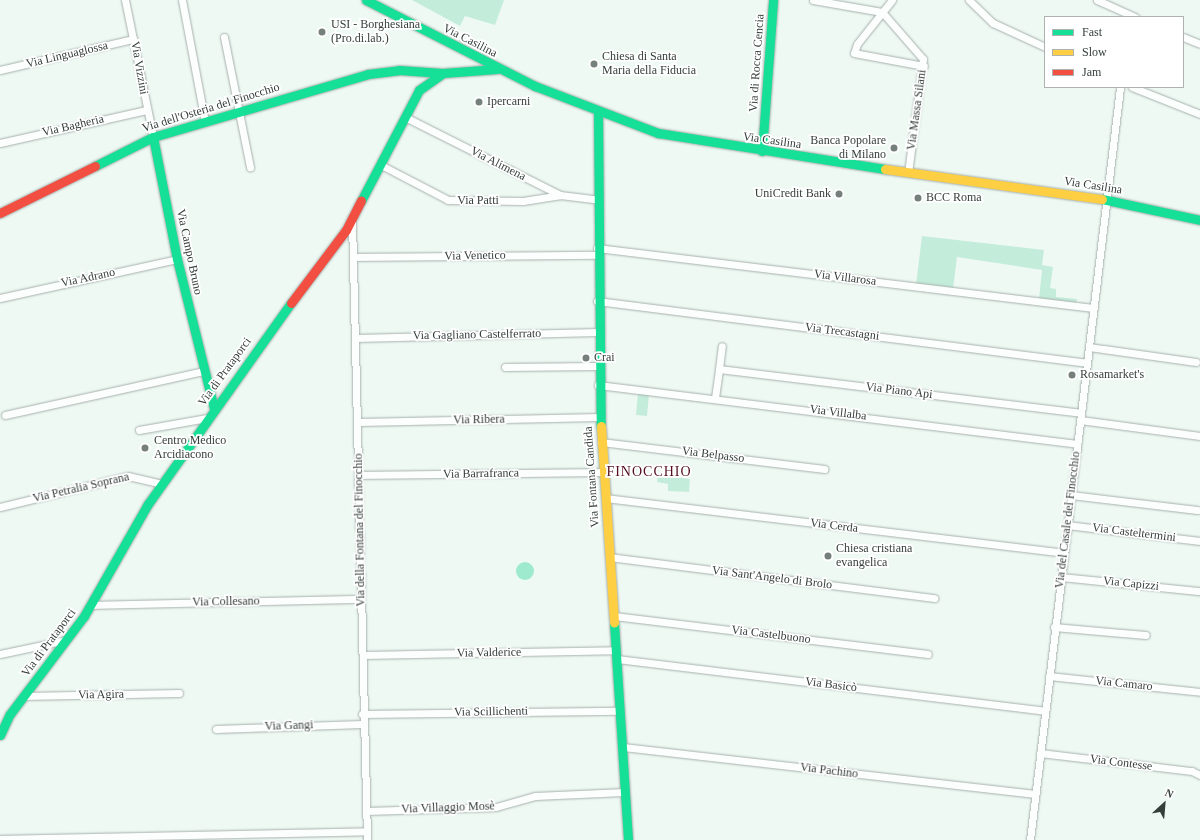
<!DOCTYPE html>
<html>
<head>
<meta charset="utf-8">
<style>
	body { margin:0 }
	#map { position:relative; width:1200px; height:840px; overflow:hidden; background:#eef9f4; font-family:Georgia,serif }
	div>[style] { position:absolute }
	.green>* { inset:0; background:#c4ecdb }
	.water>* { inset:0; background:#9eeace }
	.round { border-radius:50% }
	.roads { filter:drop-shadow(0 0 1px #a7b0ac) drop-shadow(0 0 1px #a7b0ac) }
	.street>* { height:7px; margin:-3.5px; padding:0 3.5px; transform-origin:3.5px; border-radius:3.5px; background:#fcfefd }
	.fast>* { height:9px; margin:-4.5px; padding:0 4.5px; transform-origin:4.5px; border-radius:4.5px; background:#16e098 }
	.slow>* { height:9px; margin:-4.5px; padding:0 4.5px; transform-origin:4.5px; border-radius:4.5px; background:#ffcf43 }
	.jam>* { height:9px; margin:-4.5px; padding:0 4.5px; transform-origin:4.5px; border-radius:4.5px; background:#f24e42 }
	.dots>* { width:11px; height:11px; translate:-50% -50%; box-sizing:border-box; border:2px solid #fff; border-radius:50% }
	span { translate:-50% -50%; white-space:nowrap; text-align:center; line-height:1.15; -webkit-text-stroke:3.5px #fff; paint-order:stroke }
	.poi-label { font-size:12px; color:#343e3a }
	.left { translate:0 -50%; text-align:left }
	.right { translate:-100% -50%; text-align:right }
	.street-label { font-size:12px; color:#343e3a }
	.quarter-label { font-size:14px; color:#540e1f; letter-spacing:1px }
	.legend { position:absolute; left:1044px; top:16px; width:140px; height:72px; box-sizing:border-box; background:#fff; border:1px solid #aeb2b0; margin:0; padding:5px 7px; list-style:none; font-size:12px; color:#343e3a }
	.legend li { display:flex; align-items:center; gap:8px; height:20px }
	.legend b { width:20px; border:1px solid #aeb2b0 }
	.north { position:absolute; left:1144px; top:784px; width:40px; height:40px; -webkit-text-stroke:3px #fff; paint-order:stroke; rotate:26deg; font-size:11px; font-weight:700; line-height:16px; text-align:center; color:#343e3a }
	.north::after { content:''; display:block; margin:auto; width:14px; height:18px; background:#343e3a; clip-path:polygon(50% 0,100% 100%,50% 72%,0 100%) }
</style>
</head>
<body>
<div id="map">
	<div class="green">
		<div style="clip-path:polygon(412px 0,504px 0,495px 25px,465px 16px,460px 26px)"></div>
		<div style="clip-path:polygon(922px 236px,1044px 250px,1042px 265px,1053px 267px,1050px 288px,1056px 289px,1056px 297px,1077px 299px,1076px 303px,1039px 299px,1042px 270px,957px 257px,953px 289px,916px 285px)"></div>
		<div style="clip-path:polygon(638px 393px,649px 394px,647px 416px,636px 415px)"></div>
		<div style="clip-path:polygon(658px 475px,690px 479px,689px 492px,668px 491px,668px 484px,657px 482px)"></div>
	</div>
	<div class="water">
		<div class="round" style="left:516px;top:562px;width:18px;height:18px"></div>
	</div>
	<div class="roads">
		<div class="street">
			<div style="left:125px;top:0;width:140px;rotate:78.4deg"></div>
			<div style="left:182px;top:0;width:124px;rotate:79.3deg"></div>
			<div style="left:813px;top:0;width:70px;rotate:9.9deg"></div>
			<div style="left:882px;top:12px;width:62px;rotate:48.9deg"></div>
			<div style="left:923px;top:59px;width:115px;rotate:97.5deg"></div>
			<div style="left:892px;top:0;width:56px;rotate:128.5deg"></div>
			<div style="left:857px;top:44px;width:9px;rotate:108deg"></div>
			<div style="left:854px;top:53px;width:71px;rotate:10.5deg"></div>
			<div style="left:969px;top:0;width:33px;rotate:44deg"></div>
			<div style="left:993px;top:23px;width:57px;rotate:24.8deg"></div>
			<div style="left:1097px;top:0;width:42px;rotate:24.1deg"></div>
			<div style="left:224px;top:37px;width:133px;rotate:78.7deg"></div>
			<div style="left:1183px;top:37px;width:18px;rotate:22deg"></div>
			<div style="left:0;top:70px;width:137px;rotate:-13.1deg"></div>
			<div style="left:1132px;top:87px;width:73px;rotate:21.7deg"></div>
			<div style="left:405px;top:117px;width:174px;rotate:26.7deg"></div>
			<div style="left:560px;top:195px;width:35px;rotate:7deg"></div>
			<div style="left:0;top:143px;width:150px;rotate:-12.7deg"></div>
			<div style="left:381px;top:165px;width:76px;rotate:27.6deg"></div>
			<div style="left:448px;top:200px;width:75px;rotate:0.8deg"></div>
			<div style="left:523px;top:201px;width:37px;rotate:-9deg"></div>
			<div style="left:352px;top:220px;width:620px;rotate:88.61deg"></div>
			<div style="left:597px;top:248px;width:500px;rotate:6.9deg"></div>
			<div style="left:354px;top:257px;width:243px;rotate:-0.5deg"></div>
			<div style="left:0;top:298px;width:181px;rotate:-12.4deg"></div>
			<div style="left:597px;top:301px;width:493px;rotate:7.2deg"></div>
			<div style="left:356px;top:338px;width:242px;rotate:-1.4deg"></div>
			<div style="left:1089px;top:347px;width:108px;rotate:8deg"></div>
			<div style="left:505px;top:367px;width:93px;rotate:-0.6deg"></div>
			<div style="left:719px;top:369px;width:23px;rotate:-83deg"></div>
			<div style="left:598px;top:385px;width:483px;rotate:7deg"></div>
			<div style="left:715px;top:398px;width:29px;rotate:-82deg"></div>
			<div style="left:719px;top:369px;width:364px;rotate:6.9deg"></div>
			<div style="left:5px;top:415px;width:204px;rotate:-12.5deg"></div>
			<div style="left:1080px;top:420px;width:121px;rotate:7.6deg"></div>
			<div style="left:359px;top:422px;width:241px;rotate:-1.2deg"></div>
			<div style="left:139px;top:430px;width:69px;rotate:-10deg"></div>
			<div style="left:601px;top:442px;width:225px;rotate:6.9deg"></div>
			<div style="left:359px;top:475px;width:243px;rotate:-0.7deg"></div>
			<div style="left:1071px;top:495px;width:127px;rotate:6.8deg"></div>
			<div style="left:605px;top:498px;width:462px;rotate:6.8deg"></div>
			<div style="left:0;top:507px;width:132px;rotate:-13.6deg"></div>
			<div style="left:128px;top:476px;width:35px;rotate:13deg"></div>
			<div style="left:1067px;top:525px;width:134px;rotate:6.9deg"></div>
			<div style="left:609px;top:557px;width:328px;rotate:7.2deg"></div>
			<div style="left:1061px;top:577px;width:140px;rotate:5.8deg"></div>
			<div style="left:91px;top:605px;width:270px;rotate:-1.3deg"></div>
			<div style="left:614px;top:616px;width:316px;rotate:6.9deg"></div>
			<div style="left:1054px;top:627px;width:92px;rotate:5deg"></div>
			<div style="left:0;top:654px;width:67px;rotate:-12deg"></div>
			<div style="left:363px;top:655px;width:253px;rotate:-1.1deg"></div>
			<div style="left:617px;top:659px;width:431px;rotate:6.9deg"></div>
			<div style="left:1049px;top:676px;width:152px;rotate:6deg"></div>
			<div style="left:23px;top:696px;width:156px;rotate:-1.1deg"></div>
			<div style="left:362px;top:714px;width:258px;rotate:-0.7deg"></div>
			<div style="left:216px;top:729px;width:146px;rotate:-2deg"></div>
			<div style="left:623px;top:747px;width:415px;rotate:6.5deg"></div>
			<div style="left:1040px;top:753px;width:153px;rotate:6.8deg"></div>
			<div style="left:1192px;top:771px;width:9px;rotate:27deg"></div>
			<div style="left:366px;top:811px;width:130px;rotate:-1.8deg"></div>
			<div style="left:496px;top:807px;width:41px;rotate:-15.8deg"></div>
			<div style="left:535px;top:796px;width:89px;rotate:-2.6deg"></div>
			<div style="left:0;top:839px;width:367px;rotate:-1.2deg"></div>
			<div style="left:1030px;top:840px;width:758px;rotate:-83.18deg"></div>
		</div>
		<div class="fast">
			<div style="left:366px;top:0;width:190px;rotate:27deg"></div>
			<div style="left:535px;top:86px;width:132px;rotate:20.9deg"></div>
			<div style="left:658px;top:133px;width:230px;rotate:9deg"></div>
			<div style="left:598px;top:112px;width:314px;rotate:89.5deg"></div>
			<div style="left:153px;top:137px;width:124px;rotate:78.9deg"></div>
			<div style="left:177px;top:259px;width:154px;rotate:76.1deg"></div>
			<div style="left:762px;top:151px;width:151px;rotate:-85.8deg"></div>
			<div style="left:95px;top:166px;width:65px;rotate:-26.6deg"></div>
			<div style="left:153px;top:137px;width:224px;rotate:-16.3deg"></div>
			<div style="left:368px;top:74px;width:31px;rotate:-7deg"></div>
			<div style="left:399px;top:70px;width:43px;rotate:4deg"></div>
			<div style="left:1102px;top:199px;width:100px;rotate:12.1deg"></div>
			<div style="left:361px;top:201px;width:125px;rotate:-62.4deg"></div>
			<div style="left:419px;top:90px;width:29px;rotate:-35deg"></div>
			<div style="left:443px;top:73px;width:54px;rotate:-4.2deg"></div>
			<div style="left:614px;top:623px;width:217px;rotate:86.3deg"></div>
			<div style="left:0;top:735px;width:23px;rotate:-65deg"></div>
			<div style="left:10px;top:714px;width:123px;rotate:-52.9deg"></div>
			<div style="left:84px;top:616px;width:129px;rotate:-60.3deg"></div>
			<div style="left:148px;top:504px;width:247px;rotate:-54.6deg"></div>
		</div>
		<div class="slow">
			<div style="left:885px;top:169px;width:219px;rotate:7.9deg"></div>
			<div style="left:601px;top:426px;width:197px;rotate:86.2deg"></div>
		</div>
		<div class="jam">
			<div style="left:0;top:213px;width:106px;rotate:-26.3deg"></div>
			<div style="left:291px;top:303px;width:91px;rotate:-53deg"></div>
			<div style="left:346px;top:230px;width:33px;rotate:-63deg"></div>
		</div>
	</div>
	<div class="dots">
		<div style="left:322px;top:32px;background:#757f7b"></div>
		<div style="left:594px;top:64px;background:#757f7b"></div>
		<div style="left:479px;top:102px;background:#757f7b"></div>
		<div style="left:894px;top:148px;background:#757f7b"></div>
		<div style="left:839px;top:194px;background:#757f7b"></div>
		<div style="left:918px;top:198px;background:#757f7b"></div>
		<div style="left:586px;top:358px;background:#757f7b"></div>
		<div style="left:1072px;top:375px;background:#757f7b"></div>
		<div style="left:145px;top:448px;background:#757f7b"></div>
		<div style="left:828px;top:556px;background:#757f7b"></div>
	</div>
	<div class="poi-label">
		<span class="left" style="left:331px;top:32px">USI - Borghesiana<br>(Pro.di.lab.)</span>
		<span class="left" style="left:602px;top:64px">Chiesa di Santa<br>Maria della Fiducia</span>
		<span class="left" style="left:487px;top:102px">Ipercarni</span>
		<span class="right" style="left:886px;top:148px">Banca Popolare<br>di Milano</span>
		<span class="right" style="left:831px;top:194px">UniCredit Bank</span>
		<span class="left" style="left:926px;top:198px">BCC Roma</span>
		<span class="left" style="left:594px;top:358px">Crai</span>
		<span class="left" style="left:1080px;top:375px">Rosamarket's</span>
		<span class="left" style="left:154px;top:448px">Centro Medico<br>Arcidiacono</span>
		<span class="left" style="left:836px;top:556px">Chiesa cristiana<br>evangelica</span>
	</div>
	<div class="street-label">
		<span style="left:470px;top:41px;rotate:27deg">Via Casilina</span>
		<span style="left:67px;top:55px;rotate:-13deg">Via Linguaglossa</span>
		<span style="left:757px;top:63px;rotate:-86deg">Via di Rocca Cencia</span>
		<span style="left:139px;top:68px;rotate:80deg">Via Vizzini</span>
		<span style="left:211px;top:108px;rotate:-17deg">Via dell'Osteria del Finocchio</span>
		<span style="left:917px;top:110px;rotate:-82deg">Via Massa Silani</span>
		<span style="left:73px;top:126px;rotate:-13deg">Via Bagheria</span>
		<span style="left:772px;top:141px;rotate:8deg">Via Casilina</span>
		<span style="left:498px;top:164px;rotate:27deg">Via Alimena</span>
		<span style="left:1093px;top:186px;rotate:9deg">Via Casilina</span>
		<span style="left:478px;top:201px">Via Patti</span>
		<span style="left:189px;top:252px;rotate:78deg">Via Campo Bruno</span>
		<span style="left:475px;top:256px;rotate:-1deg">Via Venetico</span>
		<span style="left:88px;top:278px;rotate:-12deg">Via Adrano</span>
		<span style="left:845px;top:278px;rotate:7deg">Via Villarosa</span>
		<span style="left:842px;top:332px;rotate:7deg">Via Trecastagni</span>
		<span style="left:477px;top:335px;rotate:-1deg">Via Gagliano Castelferrato</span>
		<span style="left:225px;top:372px;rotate:-54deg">Via di Prataporci</span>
		<span style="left:899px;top:391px;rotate:7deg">Via Piano Api</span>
		<span style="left:838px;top:413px;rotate:7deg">Via Villalba</span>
		<span style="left:479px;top:420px;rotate:-1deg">Via Ribera</span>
		<span style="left:713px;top:455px;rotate:7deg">Via Belpasso</span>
		<span style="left:481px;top:474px;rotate:-1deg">Via Barrafranca</span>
		<span style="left:592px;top:477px;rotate:-94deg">Via Fontana Candida</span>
		<span style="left:81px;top:488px;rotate:-13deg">Via Petralia Soprana</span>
		<span style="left:1068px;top:520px;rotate:-83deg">Via del Casale del Finocchio</span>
		<span style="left:834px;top:526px;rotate:7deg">Via Cerda</span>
		<span style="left:360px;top:530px;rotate:-91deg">Via della Fontana del Finocchio</span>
		<span style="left:1134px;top:533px;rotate:7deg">Via Casteltermini</span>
		<span style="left:772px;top:578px;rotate:7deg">Via Sant'Angelo di Brolo</span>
		<span style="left:1131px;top:584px;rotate:6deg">Via Capizzi</span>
		<span style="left:226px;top:602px;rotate:-1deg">Via Collesano</span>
		<span style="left:771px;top:635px;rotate:7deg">Via Castelbuono</span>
		<span style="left:49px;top:643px;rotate:-53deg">Via di Prataporci</span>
		<span style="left:489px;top:653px;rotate:-1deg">Via Valderice</span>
		<span style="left:1124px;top:684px;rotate:6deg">Via Camaro</span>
		<span style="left:831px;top:685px;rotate:7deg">Via Basicò</span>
		<span style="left:101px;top:695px;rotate:-1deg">Via Agira</span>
		<span style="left:491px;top:712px;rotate:-1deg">Via Scillichenti</span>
		<span style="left:289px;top:726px;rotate:-2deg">Via Gangi</span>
		<span style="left:1121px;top:763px;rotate:7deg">Via Contesse</span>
		<span style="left:829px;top:771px;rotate:7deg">Via Pachino</span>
		<span style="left:448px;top:808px;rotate:-2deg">Via Villaggio Mosè</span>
	</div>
	<div class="quarter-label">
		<span style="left:649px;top:472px">FINOCCHIO</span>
	</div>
	<ul class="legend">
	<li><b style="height:5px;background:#16e098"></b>Fast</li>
	<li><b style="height:5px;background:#ffcf43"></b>Slow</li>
	<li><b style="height:5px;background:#f24e42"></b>Jam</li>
	</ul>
	<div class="north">N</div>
</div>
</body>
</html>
